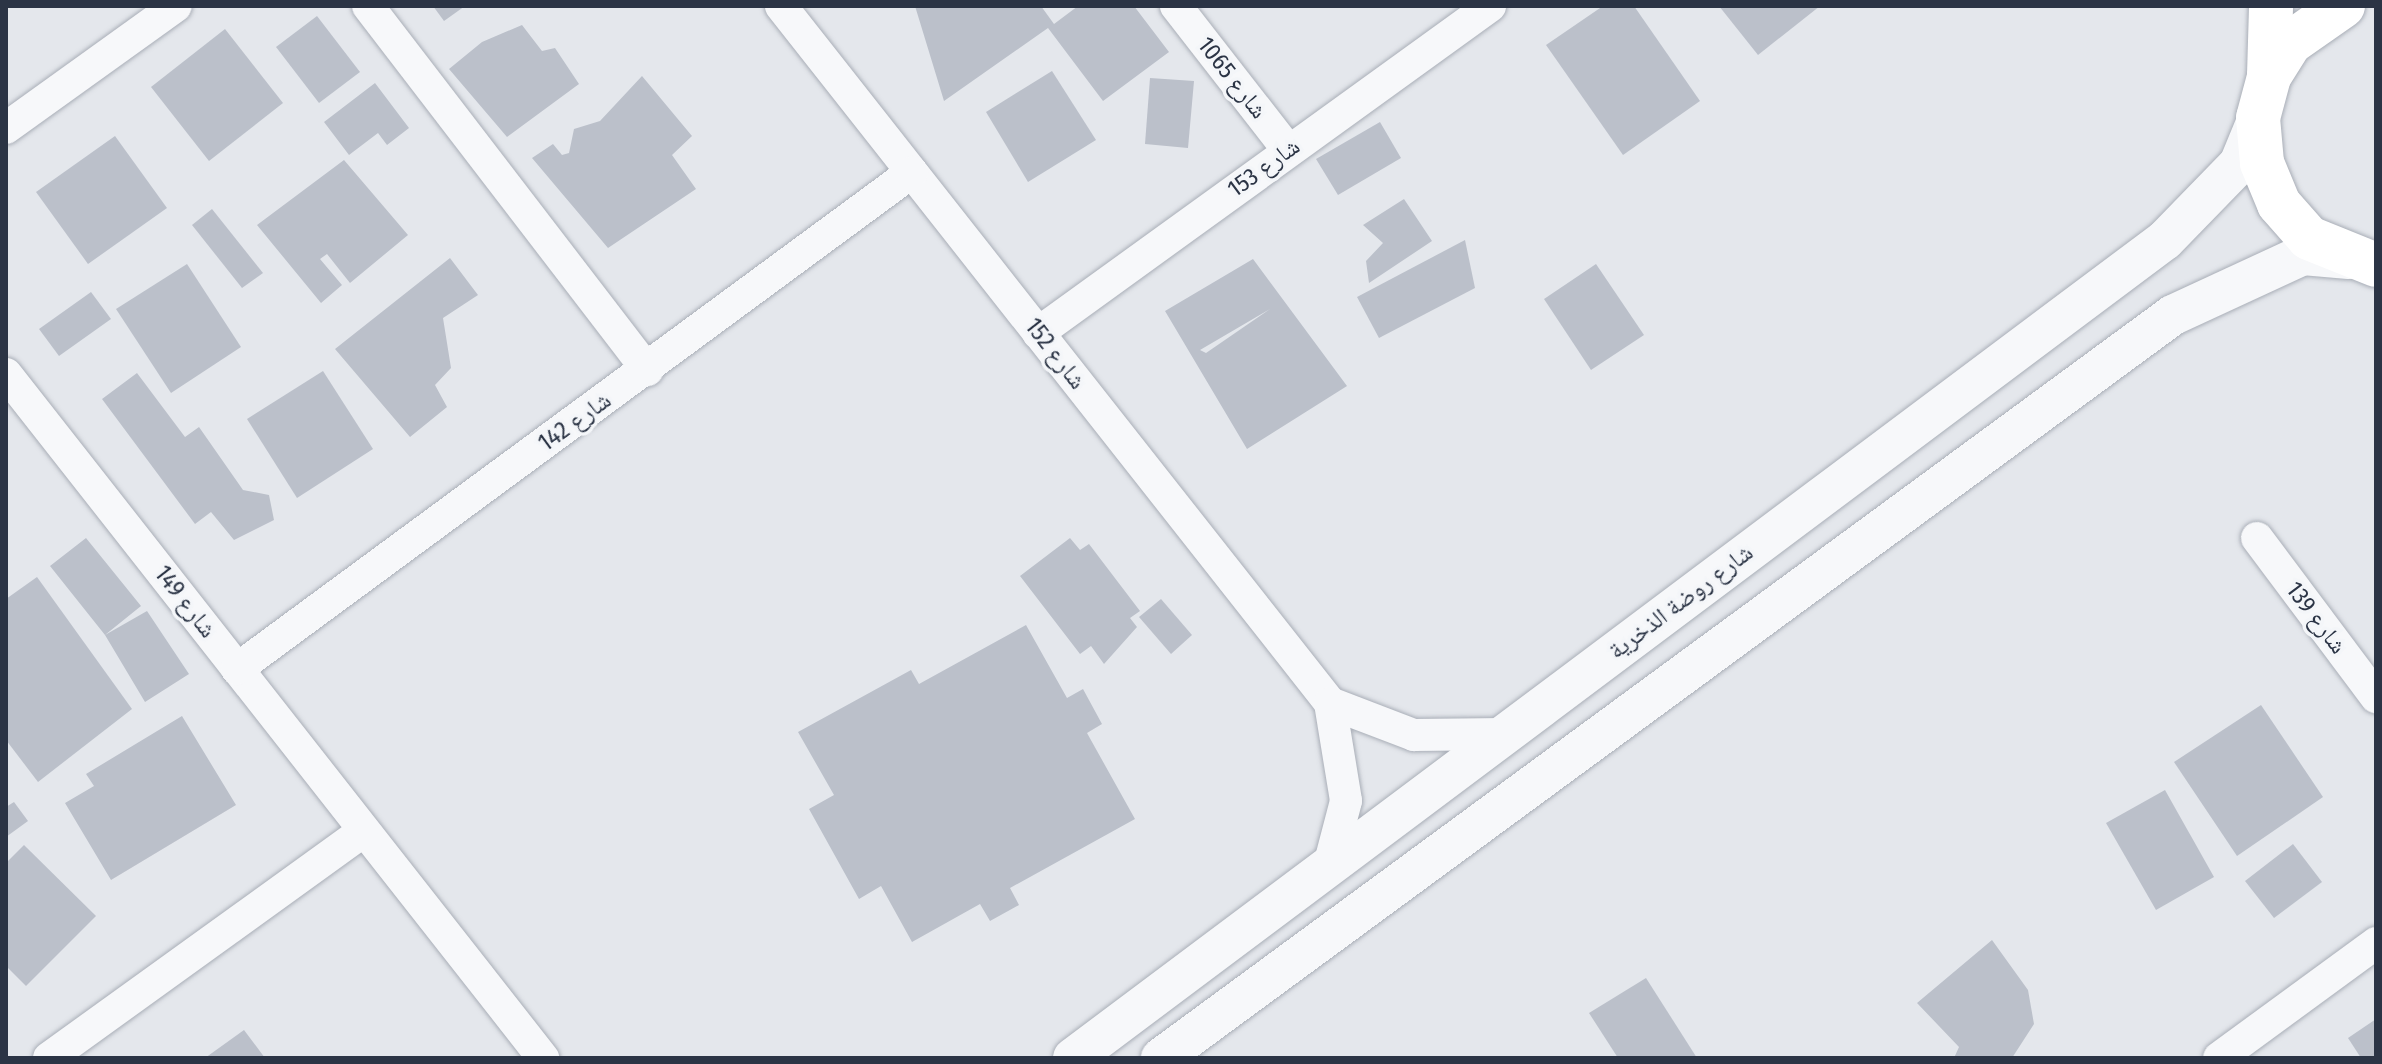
<!DOCTYPE html>
<html>
<head>
<meta charset="utf-8">
<style>
	body { margin:0 }
	#map { position:relative; width:2382px; height:1064px; overflow:hidden; background:#e4e7ec; font-family:"Fira Sans Condensed","Noto Naskh Arabic",sans-serif }
	div>[style] { position:absolute }
	.building>* { inset:0; background:#bbc0ca }
	.roads { filter:drop-shadow(0 0 2px #a9aeb7) drop-shadow(0 0 2px #a9aeb7) }
	.minor>* { height:32px; margin:-16px; padding:0 16px; transform-origin:16px; border-radius:16px; background:#f7f8fa }
	.tertiary>* { height:40px; margin:-20px; padding:0 20px; transform-origin:20px; border-radius:20px; background:#f7f8fa }
	.secondary>* { height:44px; margin:-22px; padding:0 22px; transform-origin:22px; border-radius:22px; background:#fff }
	span { translate:-50% -50%; white-space:nowrap; text-align:center; line-height:1.15; -webkit-text-stroke:7px #f4f6f9; paint-order:stroke }
	.street-label { font-size:24px; color:#2b3445 }
	.frame { position:absolute; inset:0; border:8px solid #2b3445; pointer-events:none }
</style>
</head>
<body>
<div id="map">
	<div class="building">
		<div style="clip-path:polygon(433px 6px,465px 6px,444px 21px)"></div>
		<div style="clip-path:polygon(915px 6px,1041px 6px,1054px 24px,1078px 6px,1134px 6px,1169px 52px,1103px 101px,1048px 28px,944px 101px)"></div>
		<div style="clip-path:polygon(1603px 6px,1634px 6px,1700px 101px,1623px 155px,1546px 45px)"></div>
		<div style="clip-path:polygon(1719px 6px,1820px 6px,1758px 55px)"></div>
		<div style="clip-path:polygon(317px 16px,360px 72px,319px 103px,276px 47px)"></div>
		<div style="clip-path:polygon(522px 25px,542px 51px,555px 48px,579px 84px,507px 137px,449px 69px,482px 42px)"></div>
		<div style="clip-path:polygon(225px 29px,283px 103px,209px 161px,151px 87px)"></div>
		<div style="clip-path:polygon(1052px 71px,1096px 140px,1028px 182px,986px 112px)"></div>
		<div style="clip-path:polygon(642px 76px,692px 136px,672px 155px,696px 189px,608px 248px,532px 158px,553px 144px,562px 155px,569px 153px,574px 129px,600px 121px)"></div>
		<div style="clip-path:polygon(1150px 78px,1194px 81px,1188px 148px,1145px 144px)"></div>
		<div style="clip-path:polygon(375px 83px,409px 128px,387px 145px,378px 133px,349px 155px,324px 122px)"></div>
		<div style="clip-path:polygon(1380px 122px,1401px 158px,1338px 195px,1316px 159px)"></div>
		<div style="clip-path:polygon(115px 136px,167px 208px,88px 264px,36px 192px)"></div>
		<div style="clip-path:polygon(344px 160px,408px 235px,350px 283px,327px 254px,320px 259px,342px 285px,321px 303px,257px 225px)"></div>
		<div style="clip-path:polygon(1404px 199px,1432px 241px,1369px 283px,1366px 261px,1383px 243px,1363px 225px)"></div>
		<div style="clip-path:polygon(212px 209px,263px 273px,242px 288px,192px 225px)"></div>
		<div style="clip-path:polygon(1465px 240px,1475px 288px,1379px 338px,1357px 297px)"></div>
		<div style="clip-path:polygon(450px 258px,478px 295px,443px 318px,451px 368px,435px 385px,447px 407px,410px 437px,335px 349px)"></div>
		<div style="clip-path:polygon(evenodd,1253px 259px,1347px 386px,1247px 449px,1165px 311px,1253px 259px,1270px 309px,1206px 353px,1200px 350px,1270px 309px)"></div>
		<div style="clip-path:polygon(187px 264px,241px 347px,171px 393px,116px 309px)"></div>
		<div style="clip-path:polygon(1596px 264px,1644px 335px,1591px 370px,1544px 299px)"></div>
		<div style="clip-path:polygon(91px 292px,111px 319px,59px 356px,39px 329px)"></div>
		<div style="clip-path:polygon(323px 371px,373px 449px,297px 498px,247px 419px)"></div>
		<div style="clip-path:polygon(137px 373px,185px 437px,199px 427px,243px 490px,269px 495px,274px 520px,234px 540px,211px 512px,195px 524px,102px 399px)"></div>
		<div style="clip-path:polygon(86px 538px,141px 606px,105px 635px,147px 611px,189px 674px,145px 702px,105px 635px,50px 566px)"></div>
		<div style="clip-path:polygon(1070px 538px,1080px 550px,1089px 544px,1140px 611px,1130px 618px,1137px 627px,1104px 664px,1091px 646px,1080px 654px,1020px 576px)"></div>
		<div style="clip-path:polygon(37px 577px,132px 709px,38px 782px,6px 740px,6px 599px)"></div>
		<div style="clip-path:polygon(1161px 599px,1192px 635px,1171px 654px,1139px 617px)"></div>
		<div style="clip-path:polygon(1026px 625px,1067px 698px,1083px 689px,1102px 724px,1087px 733px,1135px 819px,1010px 888px,1019px 905px,990px 921px,980px 904px,912px 942px,881px 886px,859px 899px,809px 809px,834px 795px,798px 732px,911px 670px,919px 684px)"></div>
		<div style="clip-path:polygon(2261px 705px,2323px 797px,2237px 856px,2174px 762px)"></div>
		<div style="clip-path:polygon(182px 716px,236px 805px,111px 880px,65px 803px,94px 786px,86px 774px)"></div>
		<div style="clip-path:polygon(2165px 790px,2214px 877px,2156px 910px,2106px 823px)"></div>
		<div style="clip-path:polygon(14px 802px,28px 821px,6px 837px,6px 807px)"></div>
		<div style="clip-path:polygon(2293px 844px,2322px 882px,2274px 918px,2245px 881px)"></div>
		<div style="clip-path:polygon(24px 845px,96px 916px,26px 986px,6px 966px,6px 863px)"></div>
		<div style="clip-path:polygon(1992px 940px,2028px 990px,2034px 1024px,2012px 1058px,1954px 1058px,1959px 1047px,1917px 1003px)"></div>
		<div style="clip-path:polygon(1646px 978px,1697px 1058px,1618px 1058px,1589px 1013px)"></div>
		<div style="clip-path:polygon(2376px 1019px,2376px 1058px,2361px 1058px,2348px 1038px)"></div>
		<div style="clip-path:polygon(244px 1030px,265px 1058px,205px 1058px)"></div>
	</div>
	<div class="roads">
		<div class="minor">
			<div style="left:368px;top:6px;width:459px;rotate:52.5deg"></div>
			<div style="left:781px;top:6px;width:887px;rotate:51.77deg"></div>
			<div style="left:1330px;top:703px;width:99px;rotate:80.7deg"></div>
			<div style="left:1346px;top:801px;width:63px;rotate:104.7deg"></div>
			<div style="left:1176px;top:6px;width:182px;rotate:52.1deg"></div>
			<div style="left:6px;top:128px;width:209px;rotate:-35.7deg"></div>
			<div style="left:1038px;top:333px;width:558px;rotate:-35.88deg"></div>
			<div style="left:6px;top:374px;width:870px;rotate:51.86deg"></div>
			<div style="left:2257px;top:538px;width:199px;rotate:53.2deg"></div>
			<div style="left:237px;top:669px;width:838px;rotate:-36.36deg"></div>
			<div style="left:1330px;top:703px;width:90px;rotate:20.9deg"></div>
			<div style="left:1414px;top:735px;width:90px;rotate:-0.6deg"></div>
			<div style="left:49px;top:1058px;width:385px;rotate:-35.8deg"></div>
			<div style="left:2219px;top:1058px;width:195px;rotate:-36.2deg"></div>
		</div>
		<div class="tertiary">
			<div style="left:1073px;top:1058px;width:1364px;rotate:-36.84deg"></div>
			<div style="left:2165px;top:240px;width:106px;rotate:-45.8deg"></div>
			<div style="left:2239px;top:164px;width:50px;rotate:-67.6deg"></div>
			<div style="left:1161px;top:1058px;width:1255px;rotate:-36.29deg"></div>
			<div style="left:2173px;top:315px;width:143px;rotate:-24.8deg"></div>
			<div style="left:2303px;top:255px;width:46px;rotate:5deg"></div>
		</div>
		<div class="secondary">
			<div style="left:2343px;top:6px;width:65px;rotate:145.1deg"></div>
			<div style="left:2290px;top:43px;width:40px;rotate:122deg"></div>
			<div style="left:2269px;top:77px;width:42px;rotate:105deg"></div>
			<div style="left:2258px;top:118px;width:45px;rotate:84.9deg"></div>
			<div style="left:2262px;top:163px;width:44px;rotate:67.5deg"></div>
			<div style="left:2279px;top:204px;width:45px;rotate:48.6deg"></div>
			<div style="left:2309px;top:238px;width:72px;rotate:21.9deg"></div>
			<div style="left:2269px;top:75px;width:69px;rotate:-88.3deg"></div>
		</div>
	</div>
	<div class="street-label">
		<span style="left:1232px;top:78px;rotate:52deg">شارع 1065</span>
		<span style="left:1264px;top:168px;rotate:-36deg">شارع 153</span>
		<span style="left:1055px;top:354px;rotate:52deg">شارع 152</span>
		<span style="left:575px;top:422px;rotate:-36deg">شارع 142</span>
		<span style="left:185px;top:602px;rotate:52deg">شارع 149</span>
		<span style="left:1681px;top:602px;rotate:-37deg">شارع روضة الذخرية</span>
		<span style="left:2316px;top:618px;rotate:53deg">شارع 139</span>
	</div>
	<div class="frame"></div>
</div>
</body>
</html>
